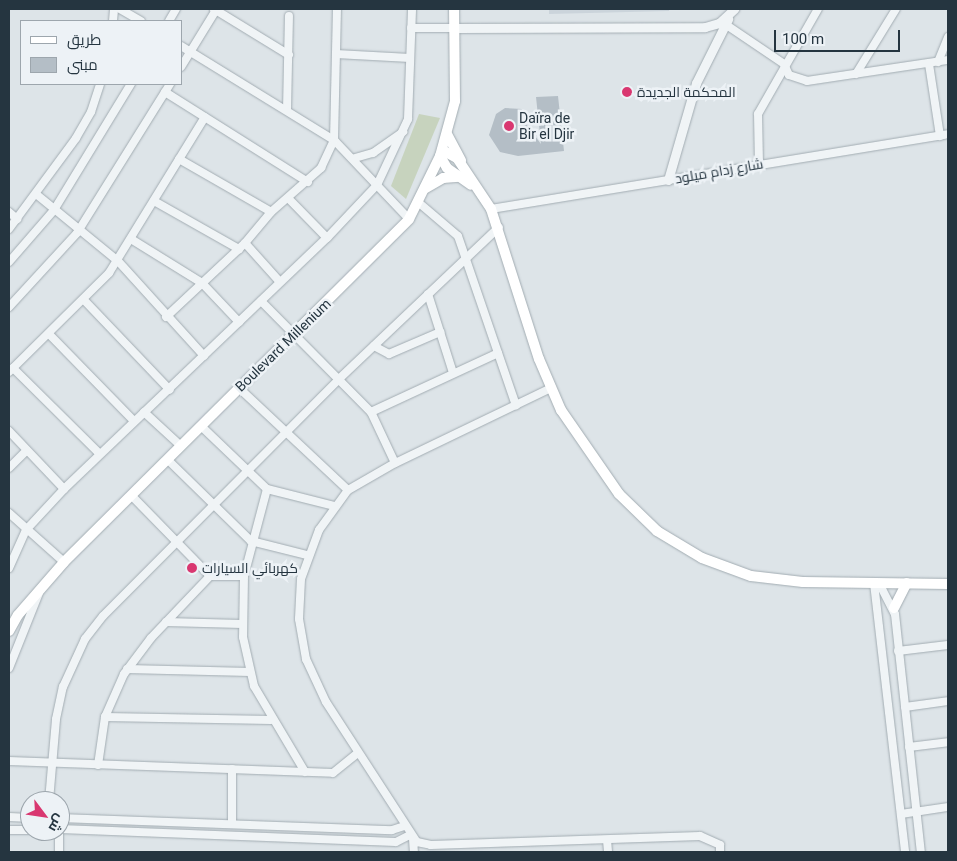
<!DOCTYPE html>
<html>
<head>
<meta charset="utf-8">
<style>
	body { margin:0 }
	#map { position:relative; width:957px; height:861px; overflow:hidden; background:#dde4e8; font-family:Roboto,Cairo,sans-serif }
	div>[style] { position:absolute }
	.built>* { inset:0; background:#cbd4db }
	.green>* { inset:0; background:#c7d3be }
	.building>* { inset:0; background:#b4bec6 }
	.roads { filter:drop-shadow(0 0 1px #a2acb2) drop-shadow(0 0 1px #a2acb2) }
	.minor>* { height:8px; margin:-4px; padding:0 4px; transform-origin:4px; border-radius:4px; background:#f0f4f6 }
	.tertiary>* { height:9px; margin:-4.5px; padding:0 4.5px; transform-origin:4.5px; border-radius:4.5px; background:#f0f4f6 }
	.secondary>* { height:10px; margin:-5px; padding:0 5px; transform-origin:5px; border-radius:5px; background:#fff }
	.dots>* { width:14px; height:14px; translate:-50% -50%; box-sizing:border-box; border:2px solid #edf2f6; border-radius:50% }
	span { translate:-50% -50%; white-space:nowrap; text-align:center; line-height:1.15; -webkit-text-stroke:5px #edf2f6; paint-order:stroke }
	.poi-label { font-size:14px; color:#253540 }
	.left { translate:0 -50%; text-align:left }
	.street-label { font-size:14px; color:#253540 }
	.frame { position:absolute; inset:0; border:10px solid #253540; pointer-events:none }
	.legend { position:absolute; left:20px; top:20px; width:162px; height:65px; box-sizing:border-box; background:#edf2f6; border:1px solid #9da6ad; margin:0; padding:6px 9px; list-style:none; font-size:15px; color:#253540 }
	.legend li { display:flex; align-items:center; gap:10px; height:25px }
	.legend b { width:25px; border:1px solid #9da6ad }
	.north { position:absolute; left:20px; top:791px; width:50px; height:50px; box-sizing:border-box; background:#edf2f6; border:1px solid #9da6ad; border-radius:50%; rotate:121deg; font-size:14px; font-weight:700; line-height:20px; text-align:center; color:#253540 }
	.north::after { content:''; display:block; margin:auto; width:18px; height:22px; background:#d93770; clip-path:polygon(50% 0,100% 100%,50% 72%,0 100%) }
	.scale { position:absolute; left:774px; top:30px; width:126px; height:22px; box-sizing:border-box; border:2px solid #253540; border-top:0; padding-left:6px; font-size:15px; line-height:18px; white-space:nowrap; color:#253540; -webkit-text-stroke:4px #edf2f6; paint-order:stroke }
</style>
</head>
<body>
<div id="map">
	<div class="built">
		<div style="clip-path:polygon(549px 9px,669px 9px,669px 11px,549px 14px)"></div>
	</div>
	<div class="green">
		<div style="clip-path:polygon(419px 114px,440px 118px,406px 199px,391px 186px)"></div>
	</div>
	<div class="building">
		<div style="clip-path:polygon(558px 96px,564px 151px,518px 156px,500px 152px,489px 135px,496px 114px,505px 108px,522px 109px,520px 116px,541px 144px,536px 97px)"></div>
	</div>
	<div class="roads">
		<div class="minor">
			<div style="left:120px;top:9px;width:24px;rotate:30deg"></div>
			<div style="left:214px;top:9px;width:88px;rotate:31.5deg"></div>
			<div style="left:113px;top:21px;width:12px;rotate:-85deg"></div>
			<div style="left:169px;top:21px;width:14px;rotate:-60deg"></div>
			<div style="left:725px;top:24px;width:71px;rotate:34.1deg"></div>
			<div style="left:784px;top:64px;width:12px;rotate:66deg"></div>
			<div style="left:789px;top:75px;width:19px;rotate:18deg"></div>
			<div style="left:807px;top:81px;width:143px;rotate:-8.5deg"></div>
			<div style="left:411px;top:28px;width:44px"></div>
			<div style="left:181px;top:46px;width:180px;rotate:31.6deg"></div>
			<div style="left:334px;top:140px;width:109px;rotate:46.5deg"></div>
			<div style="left:336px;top:54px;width:74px;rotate:3.1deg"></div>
			<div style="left:938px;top:62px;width:27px;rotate:-68deg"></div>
			<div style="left:929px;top:64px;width:73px;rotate:81.3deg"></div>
			<div style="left:181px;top:67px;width:67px;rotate:-58.4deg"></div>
			<div style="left:856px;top:74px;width:76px;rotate:-58.4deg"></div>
			<div style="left:165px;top:92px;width:169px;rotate:32.2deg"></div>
			<div style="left:287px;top:110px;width:94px;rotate:-88.8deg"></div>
			<div style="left:355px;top:158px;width:19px;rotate:-16deg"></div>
			<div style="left:373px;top:153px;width:37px;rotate:-35deg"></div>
			<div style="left:179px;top:159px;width:106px;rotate:29.9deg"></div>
			<div style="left:759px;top:165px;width:51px;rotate:-91.1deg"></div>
			<div style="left:758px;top:114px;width:121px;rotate:-60.3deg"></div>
			<div style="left:36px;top:194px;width:106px;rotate:39.3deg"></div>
			<div style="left:118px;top:261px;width:128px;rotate:47.8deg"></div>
			<div style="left:289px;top:199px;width:54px;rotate:45.7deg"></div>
			<div style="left:154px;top:201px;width:98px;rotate:29.5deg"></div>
			<div style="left:418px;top:202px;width:52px;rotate:40.4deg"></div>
			<div style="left:458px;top:236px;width:179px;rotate:71.1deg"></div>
			<div style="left:491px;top:209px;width:463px;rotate:-9.3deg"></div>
			<div style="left:9px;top:212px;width:11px;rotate:41deg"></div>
			<div style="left:9px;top:229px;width:113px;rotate:-53.6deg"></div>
			<div style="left:76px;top:138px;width:30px;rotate:-60deg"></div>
			<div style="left:91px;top:112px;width:29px;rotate:-72deg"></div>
			<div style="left:131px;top:239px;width:84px;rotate:31.8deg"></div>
			<div style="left:202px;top:283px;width:54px;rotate:46.5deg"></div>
			<div style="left:245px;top:243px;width:52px;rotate:48.1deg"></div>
			<div style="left:9px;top:262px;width:69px;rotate:-49.1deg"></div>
			<div style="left:54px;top:210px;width:148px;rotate:-58.6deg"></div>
			<div style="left:428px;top:294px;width:83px;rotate:72.4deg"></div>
			<div style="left:84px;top:300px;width:124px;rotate:46.3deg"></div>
			<div style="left:261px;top:301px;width:156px;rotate:45.3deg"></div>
			<div style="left:371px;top:412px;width:56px;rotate:64.8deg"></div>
			<div style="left:9px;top:307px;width:100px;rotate:-47.4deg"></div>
			<div style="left:77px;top:233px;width:176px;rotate:-58deg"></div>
			<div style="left:166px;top:317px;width:108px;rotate:-43.1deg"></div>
			<div style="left:245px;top:243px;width:40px;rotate:-50deg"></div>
			<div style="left:271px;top:212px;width:67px;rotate:-41.3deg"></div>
			<div style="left:321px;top:168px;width:31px;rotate:-65deg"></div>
			<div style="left:334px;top:140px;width:131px;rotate:-88.7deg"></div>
			<div style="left:49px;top:334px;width:122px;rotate:45.7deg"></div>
			<div style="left:374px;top:346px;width:17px;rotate:28deg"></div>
			<div style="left:389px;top:354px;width:56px;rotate:-23.3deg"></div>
			<div style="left:13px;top:368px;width:122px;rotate:44.7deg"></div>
			<div style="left:9px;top:372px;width:141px;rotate:-44.7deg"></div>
			<div style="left:109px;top:273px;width:183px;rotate:-58.4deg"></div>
			<div style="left:239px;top:388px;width:149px;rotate:43.1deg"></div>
			<div style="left:551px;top:388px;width:173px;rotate:154.3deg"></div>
			<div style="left:395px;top:463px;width:54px;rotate:150.1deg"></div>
			<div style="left:348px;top:490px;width:49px;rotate:125.9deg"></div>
			<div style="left:319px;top:530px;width:52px;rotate:110.2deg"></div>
			<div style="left:301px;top:579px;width:40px;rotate:92.9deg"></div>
			<div style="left:299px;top:619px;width:41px;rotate:80.1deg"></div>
			<div style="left:306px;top:659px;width:47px;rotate:65.1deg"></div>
			<div style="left:326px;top:702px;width:167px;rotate:57deg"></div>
			<div style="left:417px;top:842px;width:14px;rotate:12deg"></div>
			<div style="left:431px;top:845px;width:269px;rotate:-1.9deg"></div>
			<div style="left:700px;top:836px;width:22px;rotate:24deg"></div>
			<div style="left:720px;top:845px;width:7px;rotate:90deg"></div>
			<div style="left:144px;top:412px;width:50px;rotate:42.6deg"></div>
			<div style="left:371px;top:412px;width:140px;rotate:-24.9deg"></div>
			<div style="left:201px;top:426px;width:91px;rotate:43.7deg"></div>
			<div style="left:267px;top:489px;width:69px;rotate:14.2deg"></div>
			<div style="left:9px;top:431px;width:80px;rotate:46.5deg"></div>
			<div style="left:168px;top:460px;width:116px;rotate:44.3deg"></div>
			<div style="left:251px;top:541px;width:58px;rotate:14deg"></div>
			<div style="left:9px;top:468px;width:25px;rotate:-45deg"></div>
			<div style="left:267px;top:489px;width:90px;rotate:104.8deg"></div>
			<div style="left:244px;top:576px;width:61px;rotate:90.9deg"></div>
			<div style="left:243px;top:637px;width:50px;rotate:77.3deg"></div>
			<div style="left:254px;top:686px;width:100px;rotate:59.3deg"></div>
			<div style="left:9px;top:513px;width:74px;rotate:41.7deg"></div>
			<div style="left:9px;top:568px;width:42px;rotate:-65.9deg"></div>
			<div style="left:26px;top:530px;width:56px;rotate:-47.2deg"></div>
			<div style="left:64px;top:489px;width:364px;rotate:-43.7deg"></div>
			<div style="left:327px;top:238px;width:73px;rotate:-46.7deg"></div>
			<div style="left:377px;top:185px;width:73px;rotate:-64.8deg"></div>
			<div style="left:408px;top:119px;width:110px;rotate:-87.9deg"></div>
			<div style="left:210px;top:576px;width:34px"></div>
			<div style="left:874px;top:583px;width:271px;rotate:83.4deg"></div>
			<div style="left:879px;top:583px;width:35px;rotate:63deg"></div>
			<div style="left:895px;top:614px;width:239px;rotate:83.8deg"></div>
			<div style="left:166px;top:622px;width:76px;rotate:1.5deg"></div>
			<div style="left:898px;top:651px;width:50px;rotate:-6.8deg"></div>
			<div style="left:9px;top:668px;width:81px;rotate:-68.2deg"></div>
			<div style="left:127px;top:669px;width:123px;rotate:1.4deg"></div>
			<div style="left:905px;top:707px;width:43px;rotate:-7.9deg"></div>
			<div style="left:105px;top:717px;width:166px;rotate:1deg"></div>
			<div style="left:909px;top:747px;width:39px;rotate:-7deg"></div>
			<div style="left:9px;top:761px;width:324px;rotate:2.1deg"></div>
			<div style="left:333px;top:773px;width:32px;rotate:-39deg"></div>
			<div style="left:98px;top:765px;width:49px;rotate:-81.7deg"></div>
			<div style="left:105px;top:717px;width:47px;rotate:-66.2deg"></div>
			<div style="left:124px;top:674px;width:45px;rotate:-53.1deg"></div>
			<div style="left:151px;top:638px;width:86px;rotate:-46.4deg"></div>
			<div style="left:210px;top:576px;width:113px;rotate:-134.3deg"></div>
			<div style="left:232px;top:769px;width:55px;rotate:90deg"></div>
			<div style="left:49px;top:801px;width:82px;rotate:-85.1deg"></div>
			<div style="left:56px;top:719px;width:33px;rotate:-78deg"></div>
			<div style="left:63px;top:687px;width:53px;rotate:-65.4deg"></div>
			<div style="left:85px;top:639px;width:29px;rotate:-52deg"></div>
			<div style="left:103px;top:616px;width:336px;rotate:-45.1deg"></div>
			<div style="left:340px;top:378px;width:219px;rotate:-43.5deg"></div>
			<div style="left:901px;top:814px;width:48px;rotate:-8.5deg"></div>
			<div style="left:9px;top:817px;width:21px;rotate:3deg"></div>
			<div style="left:60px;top:818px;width:332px;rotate:2.1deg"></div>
			<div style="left:392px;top:830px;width:13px;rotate:-18deg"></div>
			<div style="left:60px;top:829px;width:336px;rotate:2.2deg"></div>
			<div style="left:396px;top:842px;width:16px;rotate:-27deg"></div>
			<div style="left:9px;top:830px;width:21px"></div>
			<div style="left:413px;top:839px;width:13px;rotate:86deg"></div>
			<div style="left:607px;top:840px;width:12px;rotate:85deg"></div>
			<div style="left:59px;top:852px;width:21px;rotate:-90deg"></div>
		</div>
		<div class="tertiary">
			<div style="left:455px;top:28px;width:250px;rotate:-0.2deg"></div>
			<div style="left:705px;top:27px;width:15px;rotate:-16deg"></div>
			<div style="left:719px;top:23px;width:21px;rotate:-43deg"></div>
			<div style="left:668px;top:180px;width:101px;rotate:-73.9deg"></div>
			<div style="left:696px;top:83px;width:72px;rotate:-63.4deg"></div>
		</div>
		<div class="secondary">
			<div style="left:447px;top:134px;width:30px;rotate:62deg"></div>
			<div style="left:442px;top:150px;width:17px;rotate:28deg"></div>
			<div style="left:457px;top:158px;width:61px;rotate:56.3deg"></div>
			<div style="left:491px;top:209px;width:157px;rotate:72.3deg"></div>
			<div style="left:539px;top:359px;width:56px;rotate:66.7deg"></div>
			<div style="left:561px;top:410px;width:102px;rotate:55.4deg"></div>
			<div style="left:619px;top:494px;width:53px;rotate:44.2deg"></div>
			<div style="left:657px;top:531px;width:52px;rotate:31deg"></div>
			<div style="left:702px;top:558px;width:52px;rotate:20.2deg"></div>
			<div style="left:751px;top:576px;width:52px;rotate:6.6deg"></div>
			<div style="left:803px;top:582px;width:145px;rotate:0.8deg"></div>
			<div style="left:440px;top:156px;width:14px;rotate:60deg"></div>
			<div style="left:447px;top:168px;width:29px;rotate:35deg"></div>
			<div style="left:426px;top:188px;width:20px;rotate:-30deg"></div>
			<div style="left:443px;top:178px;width:16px;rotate:-4deg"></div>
			<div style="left:894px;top:608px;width:28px;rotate:-63deg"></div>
			<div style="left:9px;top:631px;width:18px;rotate:-61deg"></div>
			<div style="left:18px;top:615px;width:70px;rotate:-49deg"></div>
			<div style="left:64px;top:562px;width:486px;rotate:-44.8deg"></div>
			<div style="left:409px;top:219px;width:70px;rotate:-63.8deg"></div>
			<div style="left:440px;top:156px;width:57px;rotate:-74.7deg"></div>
			<div style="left:455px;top:101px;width:92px;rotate:-90.6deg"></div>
		</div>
	</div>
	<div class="dots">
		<div style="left:627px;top:92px;background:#d93770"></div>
		<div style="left:509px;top:126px;background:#d93770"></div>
		<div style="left:192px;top:568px;background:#d93770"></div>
	</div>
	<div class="poi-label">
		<span class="left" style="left:637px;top:92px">المحكمة الجديدة</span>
		<span class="left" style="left:519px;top:126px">Daïra de<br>Bir el Djir</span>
		<span class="left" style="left:202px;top:568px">كهربائي السيارات</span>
	</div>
	<div class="street-label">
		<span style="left:719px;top:171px;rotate:-10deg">شارع زدام ميلود</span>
		<span style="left:283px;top:345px;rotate:-44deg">Boulevard Millenium</span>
	</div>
	<div class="frame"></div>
	<ul class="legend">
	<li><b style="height:6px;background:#fff"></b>طريق</li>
	<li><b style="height:14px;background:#b4bec6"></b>مبنى</li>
	</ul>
	<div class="north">ش</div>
	<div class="scale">100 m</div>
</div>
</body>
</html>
